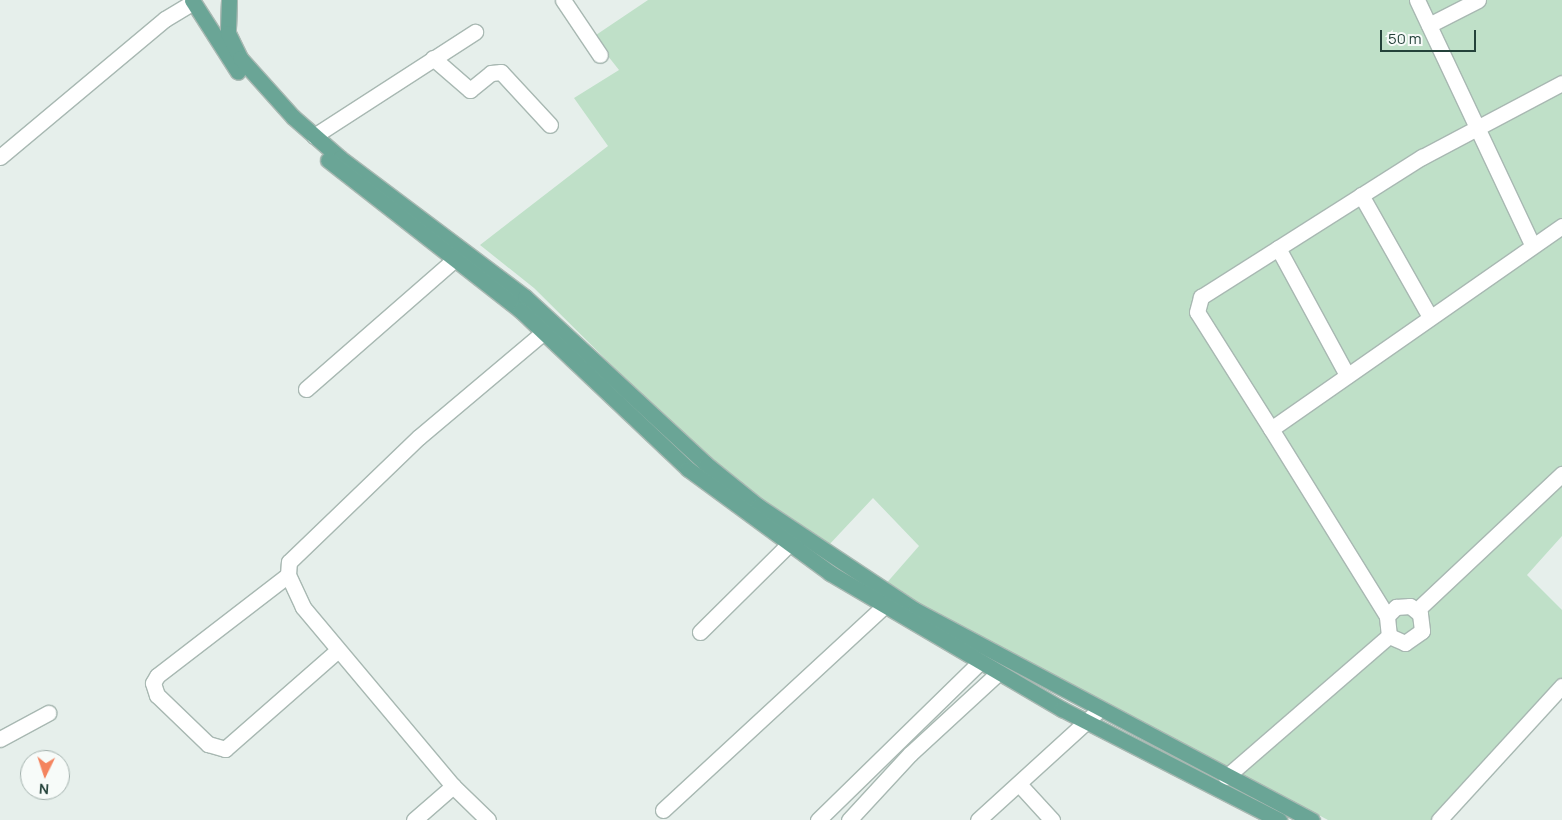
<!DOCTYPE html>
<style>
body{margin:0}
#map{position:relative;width:1562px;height:820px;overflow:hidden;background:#e6efeb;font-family:Manrope,sans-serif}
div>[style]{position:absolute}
.green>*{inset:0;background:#bfe0c8}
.roads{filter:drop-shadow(1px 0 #a8b8b2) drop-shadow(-1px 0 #a8b8b2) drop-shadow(0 1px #a8b8b2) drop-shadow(0 -1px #a8b8b2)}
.minor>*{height:15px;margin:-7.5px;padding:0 7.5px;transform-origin:7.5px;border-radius:7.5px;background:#fff}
.major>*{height:15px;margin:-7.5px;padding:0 7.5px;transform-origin:7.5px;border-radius:7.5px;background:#6aa596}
span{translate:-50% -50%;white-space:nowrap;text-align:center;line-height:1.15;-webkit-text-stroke:4px #f7fbf9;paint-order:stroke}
.north{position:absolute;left:20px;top:750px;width:50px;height:50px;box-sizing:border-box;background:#f7fbf9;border:1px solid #a3b1ad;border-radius:50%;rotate:184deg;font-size:14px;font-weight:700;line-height:20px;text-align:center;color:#24423a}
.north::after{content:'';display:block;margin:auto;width:18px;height:22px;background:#f4845f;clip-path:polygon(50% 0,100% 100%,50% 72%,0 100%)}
.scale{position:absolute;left:1380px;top:30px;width:96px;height:22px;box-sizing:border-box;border:2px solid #24423a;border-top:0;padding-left:6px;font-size:15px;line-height:18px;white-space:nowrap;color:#24423a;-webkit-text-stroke:4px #f7fbf9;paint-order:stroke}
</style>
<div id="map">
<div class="green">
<div style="clip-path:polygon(648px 0,1562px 0,1562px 536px,1527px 575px,1562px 610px,1562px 678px,1431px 820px,1328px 820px,884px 586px,919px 546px,873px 498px,827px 547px,715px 468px,534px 288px,480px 245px,608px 146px,574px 98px,619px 70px,593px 37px)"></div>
</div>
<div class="roads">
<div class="minor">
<div style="left:563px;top:0;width:66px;rotate:56.1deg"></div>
<div style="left:1417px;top:0;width:270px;rotate:64.8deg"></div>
<div style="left:1429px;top:25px;width:55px;rotate:-27deg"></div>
<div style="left:433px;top:58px;width:49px;rotate:40.9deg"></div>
<div style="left:470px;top:90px;width:27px;rotate:-39deg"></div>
<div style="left:491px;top:73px;width:10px;rotate:-6deg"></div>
<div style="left:501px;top:72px;width:72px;rotate:47.2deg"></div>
<div style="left:314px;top:136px;width:192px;rotate:-32.9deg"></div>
<div style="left:0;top:157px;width:215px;rotate:-39.9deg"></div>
<div style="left:165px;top:19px;width:33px;rotate:-31deg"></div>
<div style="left:1361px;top:195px;width:140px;rotate:60.5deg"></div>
<div style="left:1278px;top:248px;width:145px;rotate:61.5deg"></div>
<div style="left:306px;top:389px;width:199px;rotate:-41.1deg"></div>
<div style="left:1271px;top:429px;width:138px;rotate:-122.3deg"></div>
<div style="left:1197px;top:312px;width:16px;rotate:-75deg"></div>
<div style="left:1201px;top:297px;width:262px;rotate:-32.4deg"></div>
<div style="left:1422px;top:157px;width:158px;rotate:-27.9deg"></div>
<div style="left:288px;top:575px;width:165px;rotate:142.4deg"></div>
<div style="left:157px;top:676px;width:8px;rotate:120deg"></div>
<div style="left:153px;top:683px;width:13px;rotate:72deg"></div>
<div style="left:157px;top:695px;width:71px;rotate:43.9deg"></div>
<div style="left:208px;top:744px;width:18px;rotate:16deg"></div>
<div style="left:225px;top:749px;width:150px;rotate:-41.2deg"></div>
<div style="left:1417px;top:610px;width:199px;rotate:-43.2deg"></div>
<div style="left:1387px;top:616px;width:13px;rotate:-45deg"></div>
<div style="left:1396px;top:607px;width:14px;rotate:-4deg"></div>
<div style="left:1410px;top:606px;width:13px;rotate:39deg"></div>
<div style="left:1420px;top:614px;width:17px;rotate:83deg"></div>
<div style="left:1422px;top:631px;width:21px;rotate:145deg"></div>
<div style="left:1405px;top:643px;width:17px;rotate:-156deg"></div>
<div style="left:1389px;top:636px;width:20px;rotate:-96deg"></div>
<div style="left:1387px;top:616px;width:220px;rotate:-121.8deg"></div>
<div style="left:1271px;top:429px;width:355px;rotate:-34.9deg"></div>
<div style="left:700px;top:632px;width:125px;rotate:-44.7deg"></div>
<div style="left:0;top:739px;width:55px;rotate:-28.4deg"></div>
<div style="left:1226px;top:777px;width:216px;rotate:-40.9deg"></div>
<div style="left:1019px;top:784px;width:49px;rotate:47.5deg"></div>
<div style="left:663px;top:810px;width:299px;rotate:-42.7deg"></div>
<div style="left:414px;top:820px;width:52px;rotate:-41.1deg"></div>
<div style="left:488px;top:820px;width:49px;rotate:-135.8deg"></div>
<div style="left:453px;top:786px;width:234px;rotate:-130deg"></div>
<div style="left:303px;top:607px;width:35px;rotate:-115deg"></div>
<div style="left:288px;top:575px;width:13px;rotate:-86deg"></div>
<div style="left:289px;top:562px;width:180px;rotate:-43.9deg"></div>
<div style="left:419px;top:437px;width:175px;rotate:-40.1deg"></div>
<div style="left:818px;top:820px;width:226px;rotate:-44.3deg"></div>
<div style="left:849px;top:820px;width:90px;rotate:-47.3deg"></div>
<div style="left:910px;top:754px;width:120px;rotate:-42.6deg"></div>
<div style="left:978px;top:820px;width:164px;rotate:-42.3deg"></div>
<div style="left:1439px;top:820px;width:182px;rotate:-47.5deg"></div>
</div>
<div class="major">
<div style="left:192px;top:0;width:85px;rotate:57.4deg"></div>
<div style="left:229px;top:0;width:33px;rotate:92deg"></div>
<div style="left:228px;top:33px;width:28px;rotate:64deg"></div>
<div style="left:240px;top:58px;width:79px;rotate:48.1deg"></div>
<div style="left:293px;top:117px;width:62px;rotate:41.1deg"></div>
<div style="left:340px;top:158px;width:231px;rotate:36.9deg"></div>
<div style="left:525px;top:297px;width:246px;rotate:42.7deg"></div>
<div style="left:706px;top:464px;width:67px;rotate:38.9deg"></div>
<div style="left:758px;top:506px;width:188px;rotate:33.5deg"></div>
<div style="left:915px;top:610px;width:449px;rotate:27.9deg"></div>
<div style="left:328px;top:160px;width:244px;rotate:38deg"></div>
<div style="left:520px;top:310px;width:231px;rotate:43.4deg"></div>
<div style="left:688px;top:469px;width:176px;rotate:36.2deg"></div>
<div style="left:830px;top:573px;width:269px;rotate:30.4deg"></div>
<div style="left:1062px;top:709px;width:244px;rotate:27.1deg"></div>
</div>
</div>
<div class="north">N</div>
<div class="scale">50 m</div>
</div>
